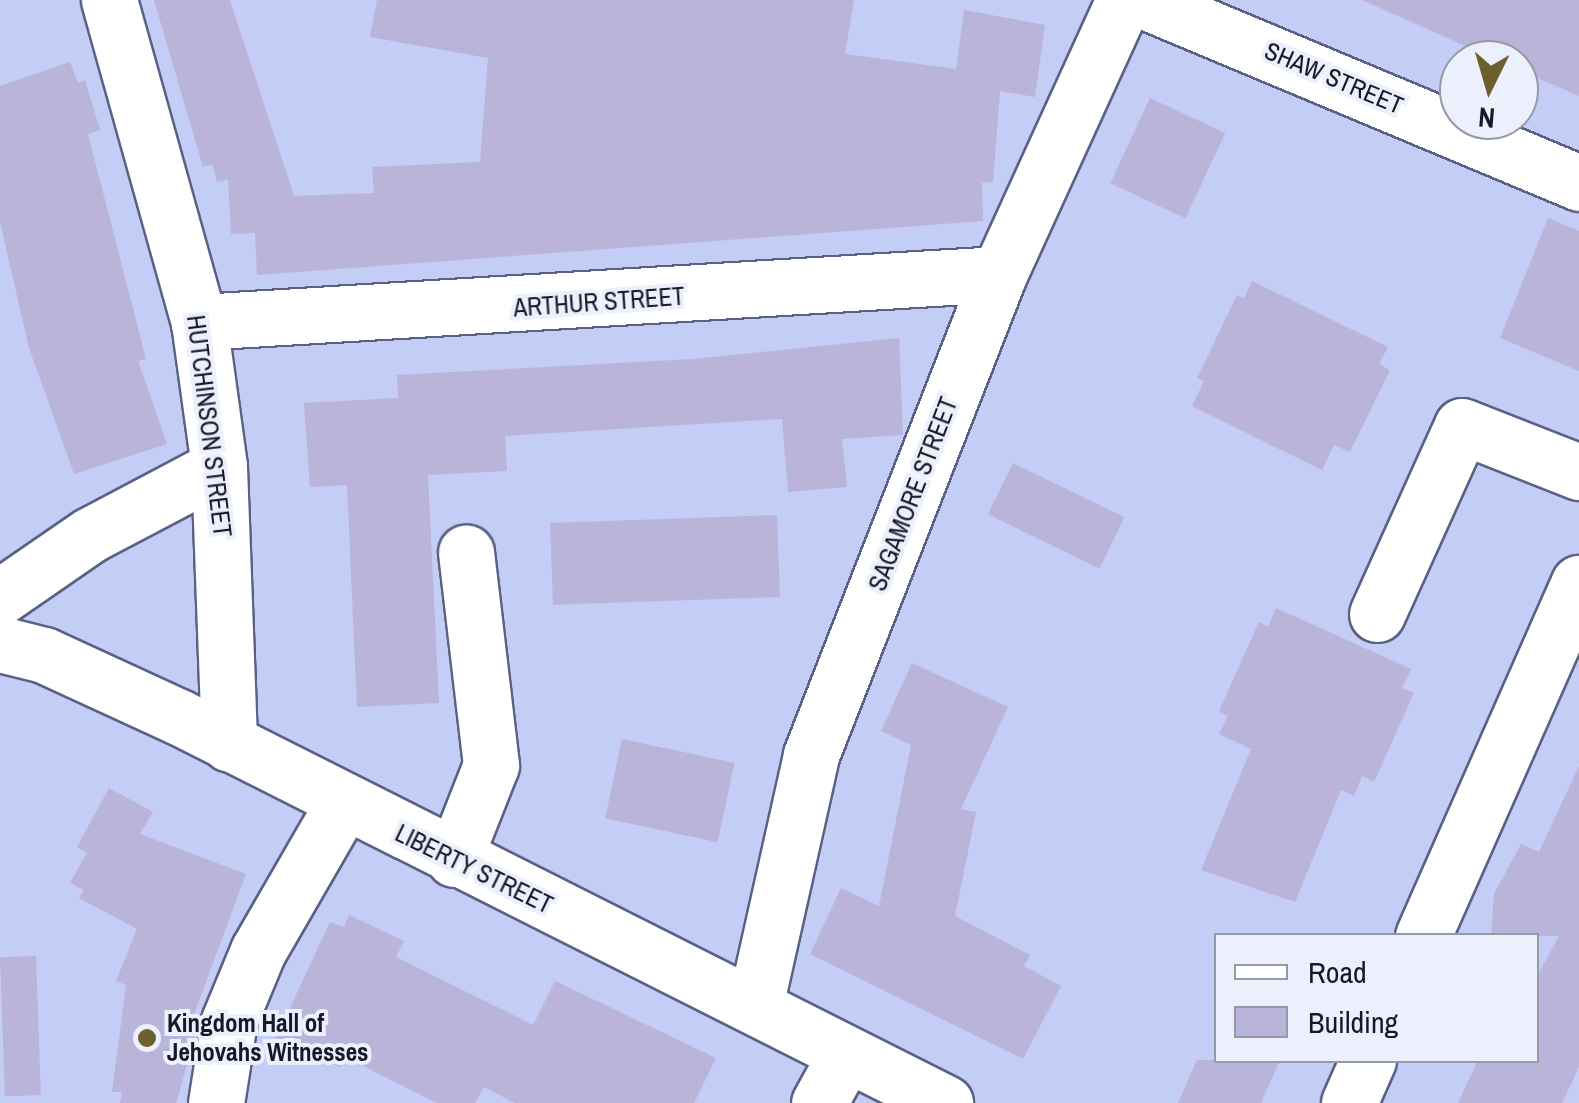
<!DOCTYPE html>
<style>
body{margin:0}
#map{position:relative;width:1579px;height:1103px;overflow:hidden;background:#c3cdf5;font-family:"Archivo Narrow",sans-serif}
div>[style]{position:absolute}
.building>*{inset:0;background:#bab3da;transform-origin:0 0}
.roads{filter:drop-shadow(2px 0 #596184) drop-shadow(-2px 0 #596184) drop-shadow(0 2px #596184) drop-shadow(0 -2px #596184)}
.minor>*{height:55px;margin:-27.5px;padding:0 27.5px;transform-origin:27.5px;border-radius:27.5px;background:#fff}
.dots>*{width:28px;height:28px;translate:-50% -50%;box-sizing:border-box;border:5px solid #eceffc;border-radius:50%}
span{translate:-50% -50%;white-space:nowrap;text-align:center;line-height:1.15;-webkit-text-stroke:8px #eceffc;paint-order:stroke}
.street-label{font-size:25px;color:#151826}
.poi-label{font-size:25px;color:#151826;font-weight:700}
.left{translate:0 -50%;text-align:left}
.legend{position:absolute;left:1214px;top:933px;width:325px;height:130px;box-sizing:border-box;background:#eceffc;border:2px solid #9699a6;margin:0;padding:12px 18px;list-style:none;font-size:30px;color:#151826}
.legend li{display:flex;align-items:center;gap:20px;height:50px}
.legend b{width:50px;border:2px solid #9699a6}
.north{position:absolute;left:1439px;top:40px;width:100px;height:100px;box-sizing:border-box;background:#eceffc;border:2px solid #9699a6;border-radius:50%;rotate:185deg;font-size:28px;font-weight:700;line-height:40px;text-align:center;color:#151826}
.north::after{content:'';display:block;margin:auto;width:35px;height:45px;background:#6e602d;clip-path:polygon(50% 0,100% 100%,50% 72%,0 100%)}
</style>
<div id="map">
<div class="building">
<div style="clip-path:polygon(154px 0,230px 0,294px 196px,374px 193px,372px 167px,480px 162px,488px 58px,370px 37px,377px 0,854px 0,845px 54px,956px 69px,964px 10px,1045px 25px,1035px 97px,1000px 91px,993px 182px,982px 183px,983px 221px,257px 275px,255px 233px,231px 234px,228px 179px,217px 182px,212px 164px,203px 167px)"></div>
<div style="clip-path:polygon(1362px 0,1579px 0,1579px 96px,1519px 70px,1519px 60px,1497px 60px)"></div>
<div style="clip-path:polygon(70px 62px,78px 83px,85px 80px,100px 130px,88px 134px,146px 359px,138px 361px,167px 444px,74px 474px,29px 348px,0 222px,0 86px)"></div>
<div style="left:1150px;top:98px;width:83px;height:94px;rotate:25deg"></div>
<div style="clip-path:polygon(1548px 218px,1579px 231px,1579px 371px,1500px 338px)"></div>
<div style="clip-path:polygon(1252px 281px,1388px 347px,1379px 364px,1390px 370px,1350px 452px,1334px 445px,1322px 470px,1192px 406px,1204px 381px,1197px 378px,1237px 295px,1244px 298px)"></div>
<div style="clip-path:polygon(899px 338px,903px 435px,842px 439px,847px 487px,788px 492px,782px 419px,505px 436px,507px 471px,428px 475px,439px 703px,357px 707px,347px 485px,310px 487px,304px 403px,398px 398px,397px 375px,693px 359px)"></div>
<div style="left:1013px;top:463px;width:124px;height:57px;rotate:26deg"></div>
<div style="left:777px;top:515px;width:82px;height:227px;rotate:88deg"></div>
<div style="clip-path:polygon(1276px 608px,1411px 669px,1402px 688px,1414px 693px,1374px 782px,1362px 776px,1354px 796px,1341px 790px,1295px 902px,1201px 870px,1251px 749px,1219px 734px,1228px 716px,1219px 711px,1259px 622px,1268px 627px)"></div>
<div style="clip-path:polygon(912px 663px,1008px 707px,961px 809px,976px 812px,955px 916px,1030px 955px,1024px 966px,1061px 986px,1023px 1059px,810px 954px,841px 888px,879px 906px,911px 745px,881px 731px)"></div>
<div style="left:622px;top:739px;width:115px;height:81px;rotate:12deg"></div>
<div style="clip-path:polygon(1579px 766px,1579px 1067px,1562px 1103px,1458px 1103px,1478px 1060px,1536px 1060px,1536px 979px,1559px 936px,1491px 936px,1494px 894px,1521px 844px,1539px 852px)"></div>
<div style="clip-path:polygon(109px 788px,153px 812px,140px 834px,246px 874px,186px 1036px,195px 1037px,176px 1103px,120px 1103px,122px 1092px,112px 1092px,126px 985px,116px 981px,137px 929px,79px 898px,84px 890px,70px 883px,87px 853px,77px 847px)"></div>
<div style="clip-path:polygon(349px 915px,404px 941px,396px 957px,533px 1025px,555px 981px,716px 1058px,694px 1103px,515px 1103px,484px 1087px,475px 1103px,437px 1103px,345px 1057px,340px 1067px,276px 1038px,330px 922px,344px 927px)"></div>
<div style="left:36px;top:956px;width:139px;height:36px;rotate:88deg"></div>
<div style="clip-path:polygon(1197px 1060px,1280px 1060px,1261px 1103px,1178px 1103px)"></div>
</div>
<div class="roads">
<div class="minor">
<div style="left:109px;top:0;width:334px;rotate:74.4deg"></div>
<div style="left:199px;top:322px;width:146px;rotate:82.1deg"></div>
<div style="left:219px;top:467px;width:277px;rotate:87.9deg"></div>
<div style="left:1142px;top:0;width:474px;rotate:22.7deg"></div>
<div style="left:199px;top:322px;width:801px;rotate:-3.43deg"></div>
<div style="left:0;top:597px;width:109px;rotate:-34.6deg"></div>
<div style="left:90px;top:535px;width:146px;rotate:-27.8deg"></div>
<div style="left:1377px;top:614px;width:206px;rotate:-65.7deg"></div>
<div style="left:1462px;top:426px;width:126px;rotate:21.5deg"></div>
<div style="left:0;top:644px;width:45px;rotate:14deg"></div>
<div style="left:44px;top:655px;width:149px;rotate:24.7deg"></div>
<div style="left:179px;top:717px;width:858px;rotate:26.74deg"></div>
<div style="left:454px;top:859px;width:101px;rotate:-68.5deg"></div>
<div style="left:491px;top:765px;width:214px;rotate:-96.7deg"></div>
<div style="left:1423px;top:936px;width:386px;rotate:-66.2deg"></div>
<div style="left:755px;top:1006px;width:257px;rotate:-77.4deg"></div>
<div style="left:811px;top:755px;width:516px;rotate:-68.65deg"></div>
<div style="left:999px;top:274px;width:301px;rotate:-65.5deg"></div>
<div style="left:216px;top:1103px;width:83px;rotate:-81deg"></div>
<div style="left:229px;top:1021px;width:76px;rotate:-67.5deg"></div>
<div style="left:258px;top:951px;width:170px;rotate:-60deg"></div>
<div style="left:819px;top:1103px;width:56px;rotate:-61.1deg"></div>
<div style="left:1349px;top:1103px;width:47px;rotate:-66.2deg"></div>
</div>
</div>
<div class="dots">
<div style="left:147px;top:1038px;background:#6e602d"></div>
</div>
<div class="street-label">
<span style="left:1334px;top:78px;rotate:23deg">SHAW STREET</span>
<span style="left:599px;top:302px;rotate:-4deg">ARTHUR STREET</span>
<span style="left:209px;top:426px;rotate:83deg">HUTCHINSON STREET</span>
<span style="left:913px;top:494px;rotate:-69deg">SAGAMORE STREET</span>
<span style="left:474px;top:869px;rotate:26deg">LIBERTY STREET</span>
</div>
<div class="poi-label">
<span class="left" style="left:167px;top:1038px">Kingdom Hall of<br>Jehovahs Witnesses</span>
</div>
<ul class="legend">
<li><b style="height:12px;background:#fff"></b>Road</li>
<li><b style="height:28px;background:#bab3da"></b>Building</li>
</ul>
<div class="north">N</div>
</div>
